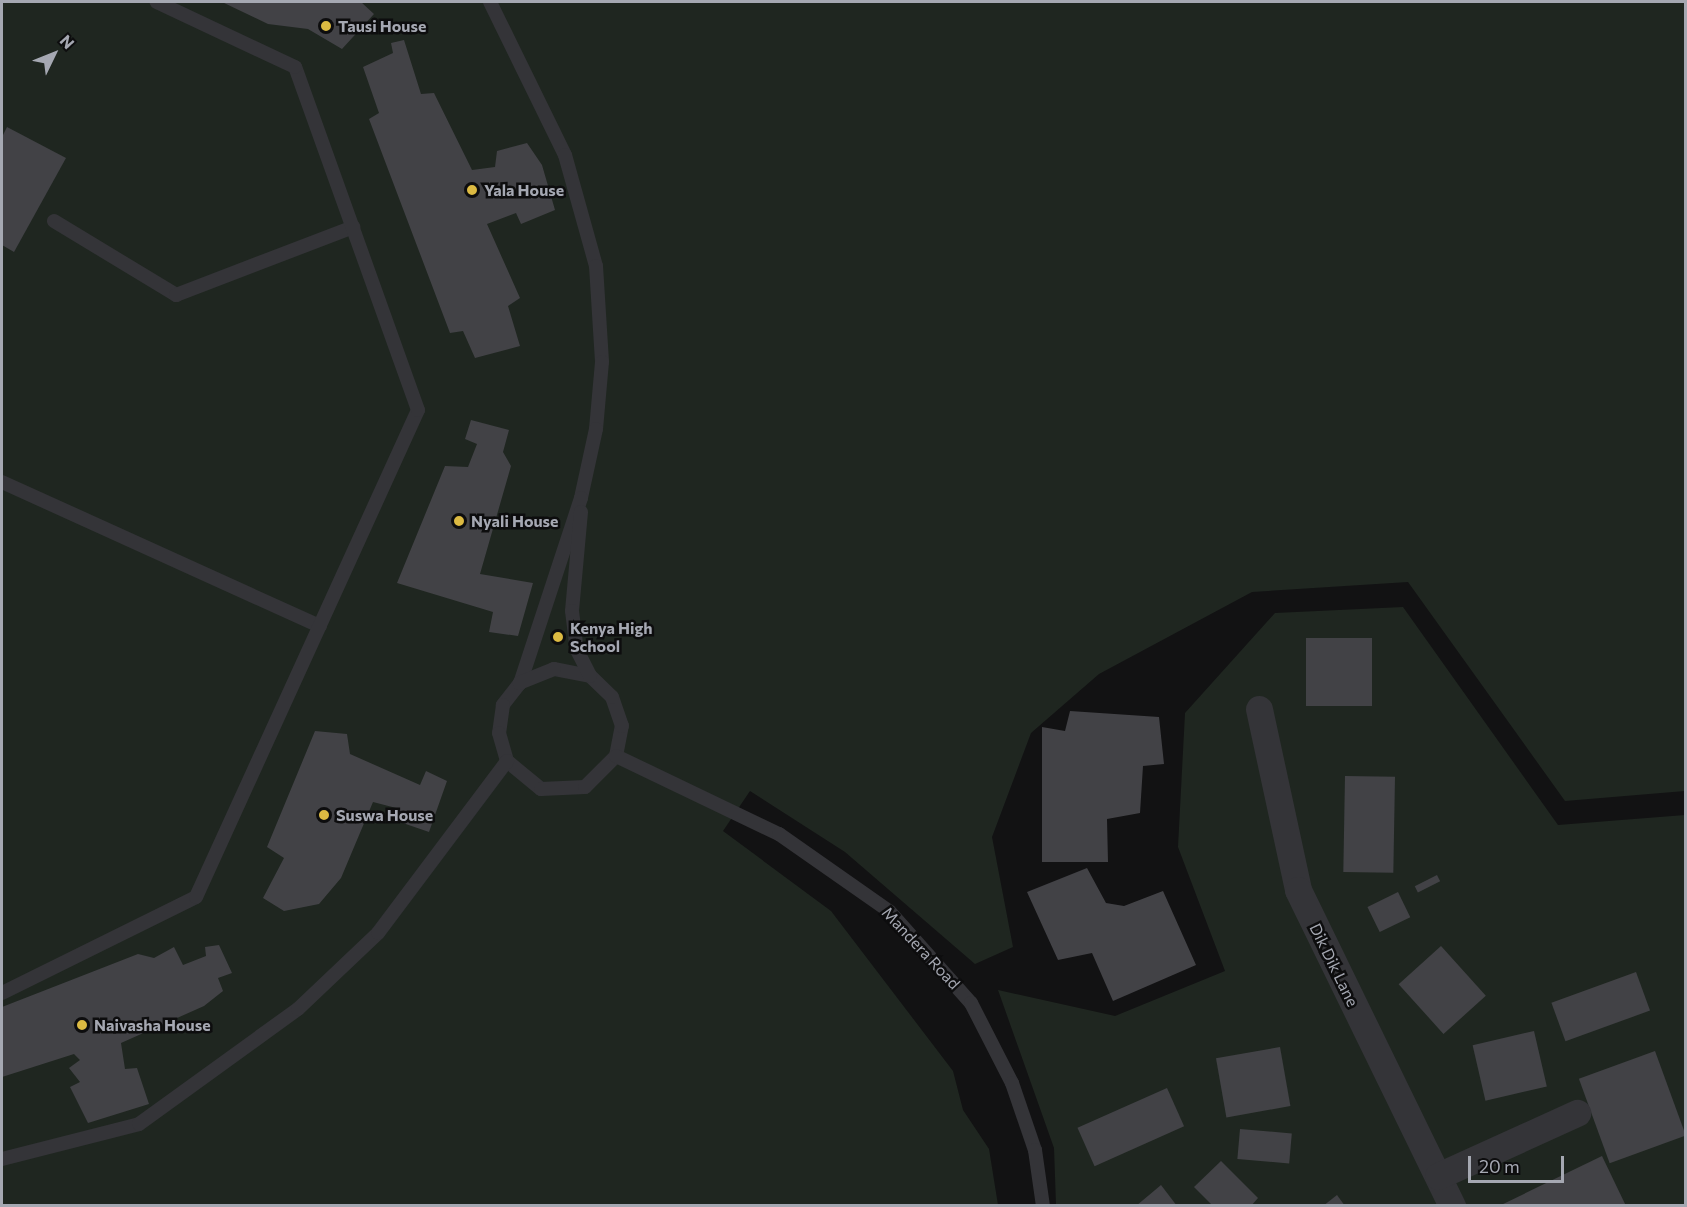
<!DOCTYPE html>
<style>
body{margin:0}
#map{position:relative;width:1687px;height:1207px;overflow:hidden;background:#121213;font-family:Commissioner,sans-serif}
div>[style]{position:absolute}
.green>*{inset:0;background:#1f2620}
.building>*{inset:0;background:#424246;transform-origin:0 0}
.service>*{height:14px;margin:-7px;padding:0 7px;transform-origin:7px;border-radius:7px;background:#343438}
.minor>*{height:27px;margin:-13.5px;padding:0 13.5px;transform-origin:13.5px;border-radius:13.5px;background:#343438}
.dots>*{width:16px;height:16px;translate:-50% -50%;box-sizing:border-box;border:3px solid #0d0d0e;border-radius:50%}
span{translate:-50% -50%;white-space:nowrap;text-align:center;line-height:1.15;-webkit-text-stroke:5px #0d0d0e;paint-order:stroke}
.poi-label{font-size:16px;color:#a5a8b2;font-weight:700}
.left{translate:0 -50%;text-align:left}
.street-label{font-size:16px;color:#a5a8b2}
.frame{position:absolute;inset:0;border:3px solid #a5a8b2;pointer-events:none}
.north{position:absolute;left:24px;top:24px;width:60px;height:60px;-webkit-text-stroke:4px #0d0d0e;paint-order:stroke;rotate:47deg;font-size:16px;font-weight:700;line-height:24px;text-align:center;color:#a5a8b2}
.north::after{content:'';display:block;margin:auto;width:21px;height:27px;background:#a5a8b2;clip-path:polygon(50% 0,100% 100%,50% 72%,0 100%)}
.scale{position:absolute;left:1468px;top:1156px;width:96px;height:27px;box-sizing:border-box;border:3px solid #a5a8b2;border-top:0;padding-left:8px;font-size:18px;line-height:21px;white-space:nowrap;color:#a5a8b2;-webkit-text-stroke:4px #0d0d0e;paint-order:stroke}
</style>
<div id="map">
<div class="green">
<div style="clip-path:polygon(2px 2px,1685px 2px,1685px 791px,1565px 801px,1408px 582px,1252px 592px,1099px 674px,1031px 733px,992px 837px,1013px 947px,975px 964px,845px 852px,750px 791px,723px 831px,831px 911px,953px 1071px,963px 1110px,989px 1149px,998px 1205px,2px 1206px)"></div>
<div style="clip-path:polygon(1403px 607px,1558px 825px,1685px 815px,1685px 1205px,1056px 1205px,1054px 1148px,998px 990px,1115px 1016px,1225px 971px,1178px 847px,1185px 713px,1275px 613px)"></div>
</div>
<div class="building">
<div style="clip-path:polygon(222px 2px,361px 2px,374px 14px,342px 49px,308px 29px,268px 24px)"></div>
<div style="clip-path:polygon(404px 40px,421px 94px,434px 93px,472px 170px,495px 167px,497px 151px,527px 143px,542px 165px,555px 210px,521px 224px,516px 213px,487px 224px,520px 298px,508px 306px,520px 346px,475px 358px,463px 331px,450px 333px,369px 119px,379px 113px,363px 67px,393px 53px,391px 43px)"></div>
<div style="clip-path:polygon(7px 127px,66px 158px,14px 252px,2px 245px,2px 137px)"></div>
<div style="clip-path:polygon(471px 420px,509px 430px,503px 452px,511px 466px,480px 574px,533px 583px,518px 636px,489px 632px,493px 612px,397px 583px,445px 466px,468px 467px,477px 444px,465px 439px)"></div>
<div style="left:1306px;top:638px;width:66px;height:68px"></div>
<div style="clip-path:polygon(1070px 711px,1159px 717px,1164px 764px,1143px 766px,1140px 813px,1107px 819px,1108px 862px,1042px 862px,1042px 727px,1065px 731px)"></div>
<div style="clip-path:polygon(315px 731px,347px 734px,350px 754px,420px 785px,426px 771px,447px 781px,429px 832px,397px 821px,400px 809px,373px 802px,341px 878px,319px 904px,284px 911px,263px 898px,284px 858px,267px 847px)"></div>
<div style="left:1345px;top:776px;width:50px;height:96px;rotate:1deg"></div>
<div style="clip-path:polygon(1087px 868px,1106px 903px,1124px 906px,1163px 891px,1196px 965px,1113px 1001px,1092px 953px,1058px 960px,1027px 892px)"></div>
<div style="left:1437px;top:875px;width:7px;height:25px;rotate:63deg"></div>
<div style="left:1398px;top:892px;width:28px;height:34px;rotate:64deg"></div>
<div style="clip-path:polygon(219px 945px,232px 973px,218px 978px,223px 991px,204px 1006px,121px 1043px,125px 1069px,137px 1068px,149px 1104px,88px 1123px,70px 1087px,80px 1082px,69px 1068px,80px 1060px,74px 1054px,2px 1077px,2px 1007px,138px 954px,154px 958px,174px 947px,183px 965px,206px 956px,205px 947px)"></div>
<div style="left:1441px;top:946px;width:67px;height:57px;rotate:48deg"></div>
<div style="left:1636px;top:972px;width:41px;height:90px;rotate:70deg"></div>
<div style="left:1534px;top:1031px;width:57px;height:63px;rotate:77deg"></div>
<div style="left:1280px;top:1047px;width:60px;height:65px;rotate:80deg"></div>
<div style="left:1655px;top:1051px;width:90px;height:81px;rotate:70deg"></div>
<div style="left:1167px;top:1088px;width:42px;height:98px;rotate:66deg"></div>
<div style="left:1240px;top:1129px;width:52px;height:30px;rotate:5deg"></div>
<div style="clip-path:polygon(1602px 1156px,1626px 1206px,1499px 1206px)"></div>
<div style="clip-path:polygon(1221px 1161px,1258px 1198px,1251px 1206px,1213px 1206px,1194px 1187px)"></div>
<div style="clip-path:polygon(1161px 1185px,1177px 1206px,1136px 1206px)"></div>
<div style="clip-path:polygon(1337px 1195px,1345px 1206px,1323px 1206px)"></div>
</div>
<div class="service">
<div style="left:490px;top:2px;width:170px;rotate:63.9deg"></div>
<div style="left:565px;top:155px;width:115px;rotate:74.4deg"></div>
<div style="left:596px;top:266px;width:96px;rotate:86.4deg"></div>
<div style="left:602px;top:362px;width:67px;rotate:95.1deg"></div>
<div style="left:596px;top:429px;width:71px;rotate:102.3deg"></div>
<div style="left:581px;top:498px;width:195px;rotate:108.2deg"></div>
<div style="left:520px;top:683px;width:28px;rotate:128deg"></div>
<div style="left:503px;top:705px;width:28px;rotate:98deg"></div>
<div style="left:499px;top:733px;width:29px;rotate:74deg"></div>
<div style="left:507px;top:761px;width:44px;rotate:39.5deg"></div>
<div style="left:541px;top:789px;width:44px;rotate:-2.6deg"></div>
<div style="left:585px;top:787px;width:44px;rotate:-45deg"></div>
<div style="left:616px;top:756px;width:31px;rotate:-79deg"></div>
<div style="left:622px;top:726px;width:31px;rotate:-109deg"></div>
<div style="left:612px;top:697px;width:30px;rotate:-136deg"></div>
<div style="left:590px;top:676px;width:37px;rotate:-169deg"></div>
<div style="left:554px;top:669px;width:37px;rotate:158deg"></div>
<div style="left:54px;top:221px;width:143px;rotate:31.2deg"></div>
<div style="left:176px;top:295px;width:190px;rotate:-21deg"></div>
<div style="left:2px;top:482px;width:349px;rotate:24.4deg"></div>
<div style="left:581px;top:512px;width:99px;rotate:95.2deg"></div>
<div style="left:572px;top:611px;width:39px;rotate:83deg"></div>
<div style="left:577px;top:650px;width:29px;rotate:63deg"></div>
<div style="left:616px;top:756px;width:181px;rotate:25.6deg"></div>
<div style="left:779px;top:834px;width:134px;rotate:35deg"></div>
<div style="left:889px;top:911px;width:123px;rotate:48.3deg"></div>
<div style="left:971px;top:1003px;width:90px;rotate:62.9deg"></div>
<div style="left:1012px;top:1083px;width:71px;rotate:71.1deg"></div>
<div style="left:1035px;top:1150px;width:57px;rotate:81.9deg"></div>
<div style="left:2px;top:993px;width:216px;rotate:-26.3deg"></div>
<div style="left:196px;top:897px;width:535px;rotate:-65.49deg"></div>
<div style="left:418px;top:410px;width:364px;rotate:-109.7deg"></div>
<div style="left:295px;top:67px;width:153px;rotate:-154.8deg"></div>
<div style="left:2px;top:1159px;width:141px;rotate:-14.3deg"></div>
<div style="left:139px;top:1124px;width:196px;rotate:-35.9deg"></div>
<div style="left:298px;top:1009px;width:110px;rotate:-43.5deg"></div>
<div style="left:378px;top:933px;width:215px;rotate:-53.1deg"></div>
</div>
<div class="minor">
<div style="left:1259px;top:709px;width:185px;rotate:77.8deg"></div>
<div style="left:1298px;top:890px;width:352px;rotate:64deg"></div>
<div style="left:1438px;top:1176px;width:153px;rotate:-24.4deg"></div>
</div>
<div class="dots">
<div style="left:326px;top:26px;background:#dcba42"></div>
<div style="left:472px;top:190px;background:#dcba42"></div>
<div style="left:459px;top:521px;background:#dcba42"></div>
<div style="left:558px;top:637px;background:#dcba42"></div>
<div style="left:324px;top:815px;background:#dcba42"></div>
<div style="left:82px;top:1025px;background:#dcba42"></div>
</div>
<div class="poi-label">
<span class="left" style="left:338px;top:26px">Tausi House</span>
<span class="left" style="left:484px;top:190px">Yala House</span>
<span class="left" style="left:471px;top:521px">Nyali House</span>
<span class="left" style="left:570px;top:637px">Kenya High<br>School</span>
<span class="left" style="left:336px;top:815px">Suswa House</span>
<span class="left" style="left:94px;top:1025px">Naivasha House</span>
</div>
<div class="street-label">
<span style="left:921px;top:948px;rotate:47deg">Mandera Road</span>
<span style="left:1334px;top:965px;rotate:64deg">Dik Dik Lane</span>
</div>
<div class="frame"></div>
<div class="north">N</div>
<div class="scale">20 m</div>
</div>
